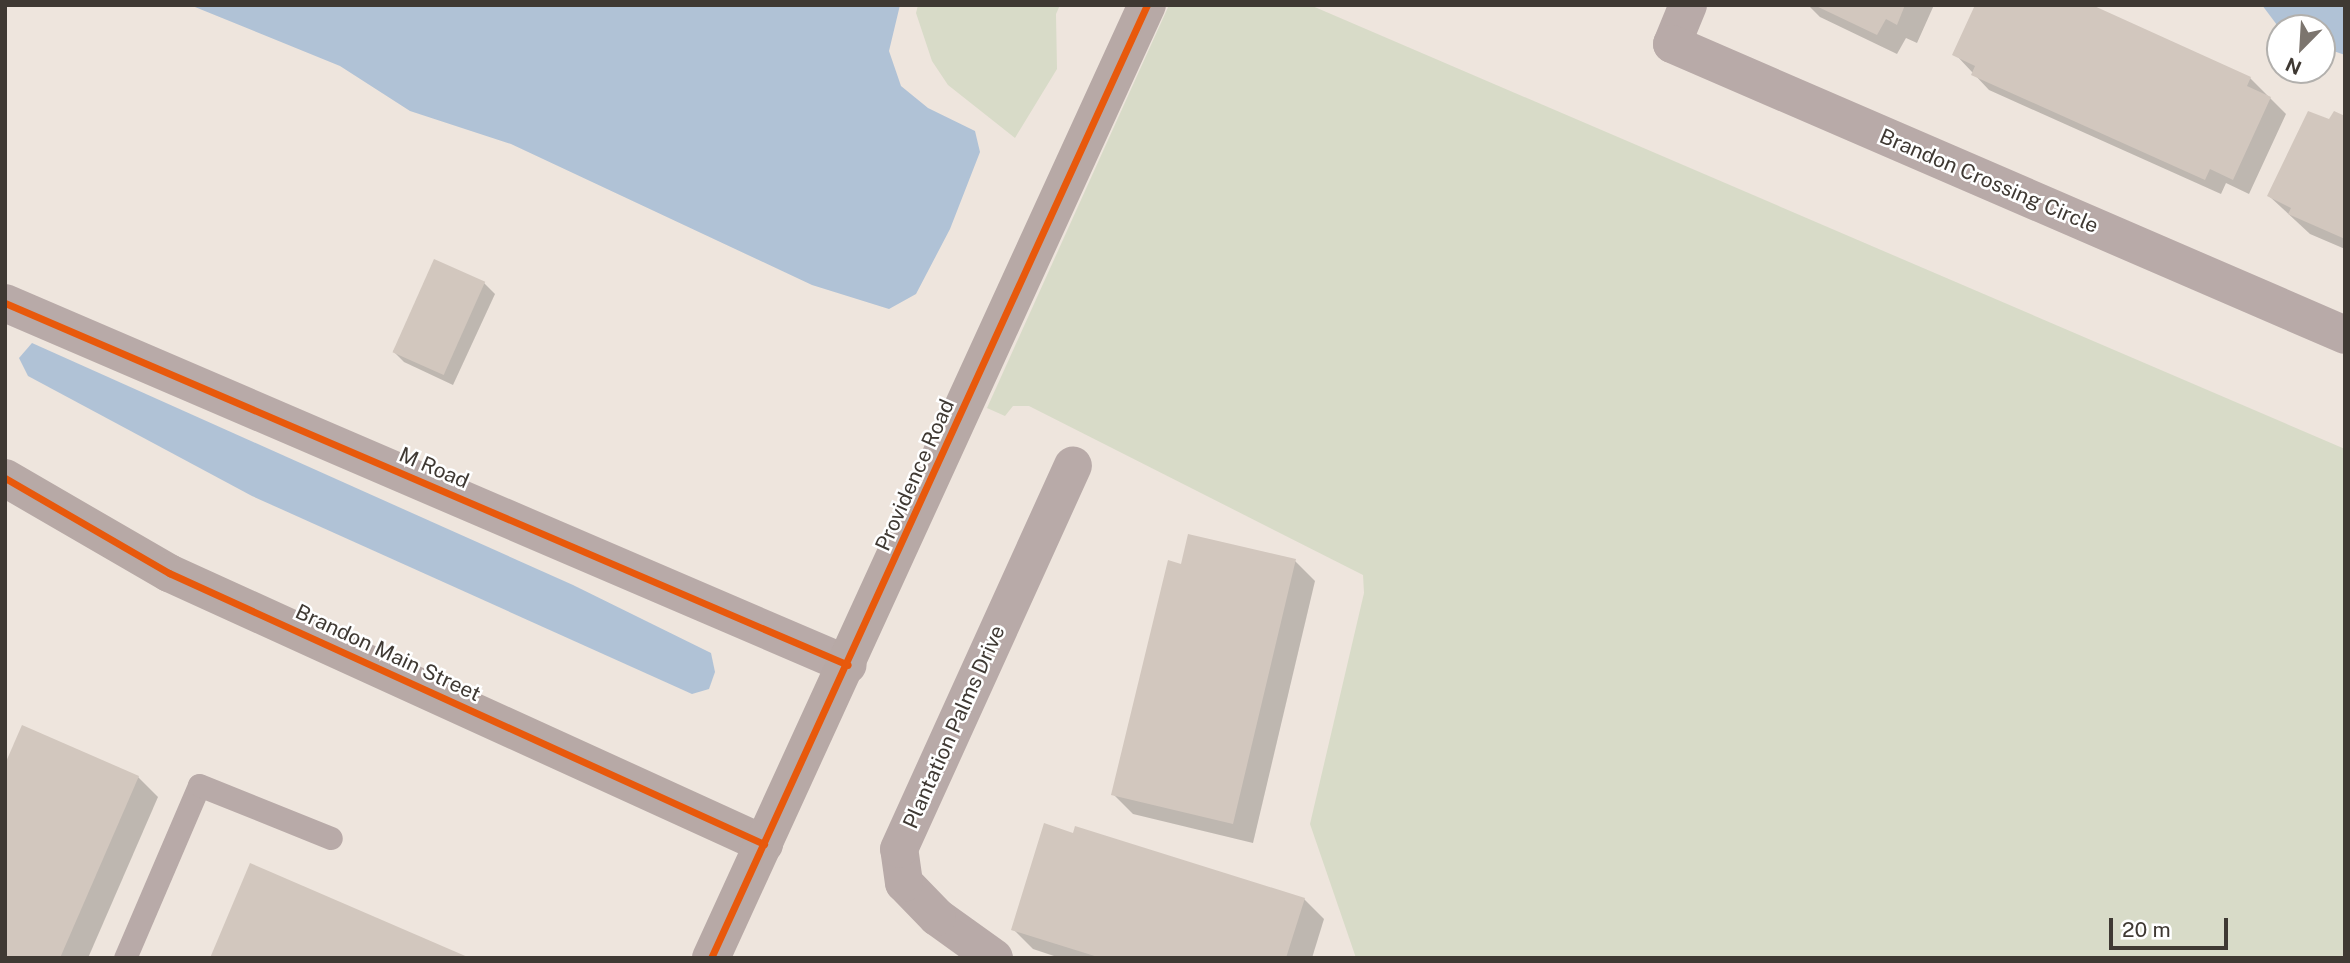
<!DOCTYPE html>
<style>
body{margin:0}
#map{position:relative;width:2350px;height:963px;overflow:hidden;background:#eee5dd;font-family:"Public Sans",sans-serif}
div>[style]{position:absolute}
.green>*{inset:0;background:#d8dbc8}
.water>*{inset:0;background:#b0c2d6}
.shadow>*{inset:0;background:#0003}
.building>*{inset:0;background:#d2c7be;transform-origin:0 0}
.lane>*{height:23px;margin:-11.5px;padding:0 11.5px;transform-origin:11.5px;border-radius:11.5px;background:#b8aaa8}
.street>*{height:38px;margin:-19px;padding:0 19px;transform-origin:19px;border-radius:19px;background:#b8aaa8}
.secondary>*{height:38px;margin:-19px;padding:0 19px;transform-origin:19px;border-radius:19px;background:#b7a9a6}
.cycleway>*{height:7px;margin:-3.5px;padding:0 3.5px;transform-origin:3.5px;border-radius:3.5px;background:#e8590c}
span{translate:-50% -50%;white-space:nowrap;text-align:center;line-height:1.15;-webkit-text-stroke:5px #fff;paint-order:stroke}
.street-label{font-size:21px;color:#3f3933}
.frame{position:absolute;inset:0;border:7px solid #3f3933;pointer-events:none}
.north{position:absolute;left:2266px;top:14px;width:70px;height:70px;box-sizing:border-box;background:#fff;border:2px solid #b2b0ad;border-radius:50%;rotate:204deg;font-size:19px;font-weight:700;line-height:28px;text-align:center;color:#3f3933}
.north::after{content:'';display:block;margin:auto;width:24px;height:32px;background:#7c756e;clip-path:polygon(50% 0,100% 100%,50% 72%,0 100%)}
.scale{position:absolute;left:2109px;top:918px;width:119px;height:32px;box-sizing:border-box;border:4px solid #3f3933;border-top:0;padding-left:9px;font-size:21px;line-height:24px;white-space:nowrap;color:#3f3933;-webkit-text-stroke:5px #fff;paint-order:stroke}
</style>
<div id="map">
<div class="green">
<div style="clip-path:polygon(918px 5px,1060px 5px,1056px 14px,1057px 69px,1015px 138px,948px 85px,932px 61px,916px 13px)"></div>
<div style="clip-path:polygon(1169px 5px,1310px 5px,2345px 449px,2345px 958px,1356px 958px,1310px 824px,1364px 593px,1363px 575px,1029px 406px,1013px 406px,1005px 416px,987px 408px)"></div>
</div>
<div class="water">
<div style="clip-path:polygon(190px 5px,900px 5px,889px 51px,901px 86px,928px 108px,975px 131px,980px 152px,950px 229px,916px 294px,889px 309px,812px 285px,511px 144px,410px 111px,340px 66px)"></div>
<div style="clip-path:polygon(2262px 5px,2345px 5px,2345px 55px,2322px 47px,2322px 28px,2280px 29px)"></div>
<div style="clip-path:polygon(32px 343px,573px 585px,711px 653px,715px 672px,709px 689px,692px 694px,252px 496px,28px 376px,19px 358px)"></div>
</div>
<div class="shadow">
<div style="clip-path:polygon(1808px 5px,1934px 5px,1917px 43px,1906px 38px,1897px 54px,1820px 17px)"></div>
<div style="clip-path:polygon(1955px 54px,2250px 78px,2286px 114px,2249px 194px,2226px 183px,2221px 194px,1989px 90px)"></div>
<div style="clip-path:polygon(2345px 118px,2345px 249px,2310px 234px,2269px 196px,2330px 122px)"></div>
<div style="clip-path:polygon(484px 283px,495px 294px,453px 385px,404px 362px,393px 351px)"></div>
<div style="clip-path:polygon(1295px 561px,1315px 581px,1253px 843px,1133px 814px,1113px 794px,1183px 566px)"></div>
<div style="clip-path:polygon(138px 777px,158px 797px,88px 958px,5px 958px)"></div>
<div style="clip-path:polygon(1304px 899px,1324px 919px,1312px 958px,1060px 958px,1033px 949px,1013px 929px)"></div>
</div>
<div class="building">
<div style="clip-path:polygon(1814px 5px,1905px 5px,1897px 25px,1886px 19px,1877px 35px)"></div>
<div style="clip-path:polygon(1975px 5px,2092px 5px,2251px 77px,2247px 86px,2271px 97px,2233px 180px,2210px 169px,2205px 180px,1971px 75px,1975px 66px,1952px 55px)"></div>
<div style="clip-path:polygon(2308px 111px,2329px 119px,2334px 111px,2345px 116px,2345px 239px,2288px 214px,2291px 208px,2267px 196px)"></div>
<div style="left:434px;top:259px;width:56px;height:102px;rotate:24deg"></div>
<div style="clip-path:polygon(1188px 534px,1296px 559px,1233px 824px,1111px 795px,1168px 560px,1181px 564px)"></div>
<div style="clip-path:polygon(22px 725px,139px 776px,60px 958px,5px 958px,5px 764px)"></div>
<div style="clip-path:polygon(1044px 823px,1073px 833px,1075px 826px,1305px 898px,1286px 958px,1101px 958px,1011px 930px)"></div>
<div style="clip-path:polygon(250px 863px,470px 958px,210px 958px)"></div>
</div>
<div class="lane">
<div style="left:125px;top:958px;width:188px;rotate:-66.8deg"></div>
<div style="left:199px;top:785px;width:142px;rotate:21.9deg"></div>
</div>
<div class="street">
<div style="left:1688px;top:5px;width:42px;rotate:112.3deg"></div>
<div style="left:1672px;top:44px;width:733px;rotate:23.38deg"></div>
<div style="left:5px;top:303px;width:917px;rotate:23.24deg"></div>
<div style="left:994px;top:958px;width:70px;rotate:-144.3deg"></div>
<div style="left:937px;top:917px;width:47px;rotate:-134.1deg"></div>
<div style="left:904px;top:883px;width:34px;rotate:-98deg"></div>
<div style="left:899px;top:849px;width:421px;rotate:-65.6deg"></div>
</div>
<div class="secondary">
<div style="left:5px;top:478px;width:190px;rotate:30.1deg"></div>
<div style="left:169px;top:573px;width:654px;rotate:24.49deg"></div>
<div style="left:711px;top:958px;width:1048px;rotate:-65.42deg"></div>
</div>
<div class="cycleway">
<div style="left:5px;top:303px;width:917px;rotate:23.24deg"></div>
<div style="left:5px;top:478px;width:190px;rotate:30.1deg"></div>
<div style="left:169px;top:573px;width:654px;rotate:24.49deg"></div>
<div style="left:711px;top:958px;width:1048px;rotate:-65.42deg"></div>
</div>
<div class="street-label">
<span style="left:1989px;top:181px;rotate:23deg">Brandon Crossing Circle</span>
<span style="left:434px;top:468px;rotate:23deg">M Road</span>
<span style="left:915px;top:475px;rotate:-66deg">Providence Road</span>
<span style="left:388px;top:653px;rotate:25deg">Brandon Main Street</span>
<span style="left:954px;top:727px;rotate:-66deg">Plantation Palms Drive</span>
</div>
<div class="frame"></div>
<div class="north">N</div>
<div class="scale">20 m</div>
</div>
